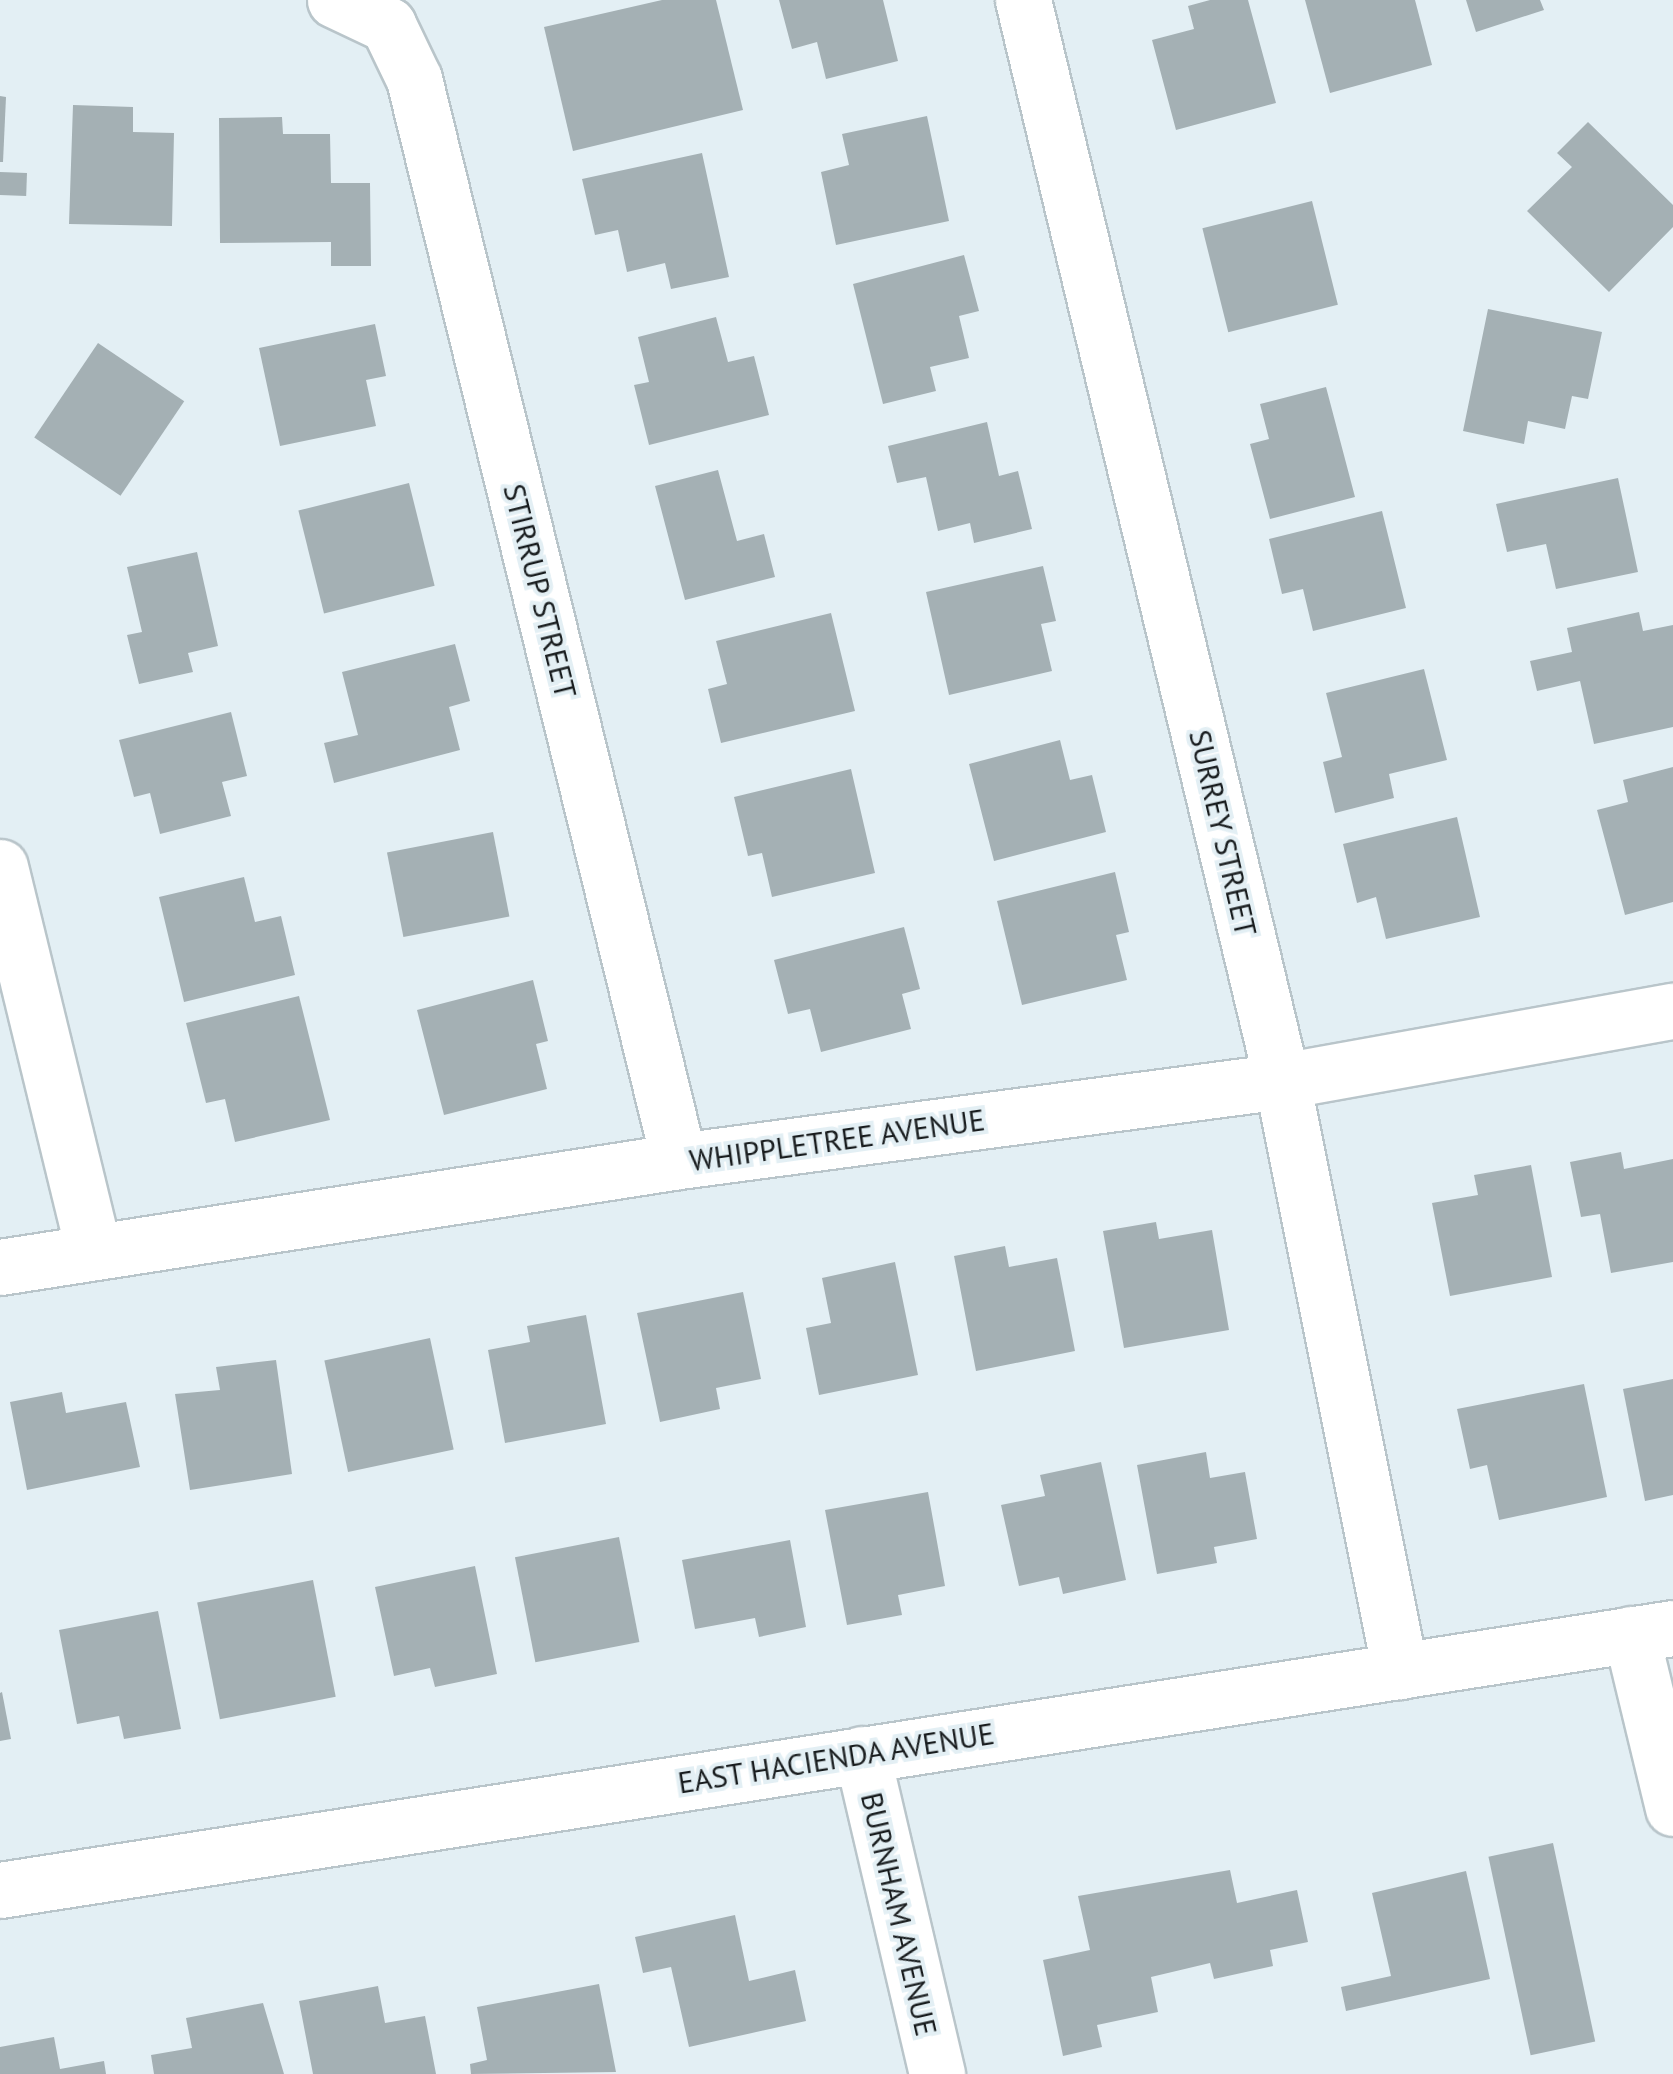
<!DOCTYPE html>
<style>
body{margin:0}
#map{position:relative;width:1673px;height:2074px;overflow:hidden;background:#e3eff4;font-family:"PT Sans",sans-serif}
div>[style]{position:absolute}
.building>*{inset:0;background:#a4b0b4;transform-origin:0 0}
.roads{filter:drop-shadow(2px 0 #b9c5ca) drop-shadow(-2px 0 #b9c5ca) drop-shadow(0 2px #b9c5ca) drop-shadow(0 -2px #b9c5ca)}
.minor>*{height:55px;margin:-27.5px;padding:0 27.5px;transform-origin:27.5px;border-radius:27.5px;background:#fff}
.major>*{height:55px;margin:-27.5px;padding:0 27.5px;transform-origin:27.5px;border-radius:27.5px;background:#fff}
span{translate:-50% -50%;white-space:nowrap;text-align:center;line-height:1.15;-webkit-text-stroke:8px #e3eff4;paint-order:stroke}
.street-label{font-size:30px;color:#181c1e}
</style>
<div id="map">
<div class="building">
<div style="clip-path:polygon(662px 0,716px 0,743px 110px,573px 151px,544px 27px)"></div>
<div style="clip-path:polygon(779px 0,883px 0,898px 61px,826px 79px,817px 42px,792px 49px)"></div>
<div style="clip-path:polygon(1210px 0,1248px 0,1276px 103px,1176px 130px,1152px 40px,1194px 29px,1188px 6px)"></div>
<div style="clip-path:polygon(1305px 0,1415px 0,1432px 65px,1330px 93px)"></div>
<div style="clip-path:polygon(1466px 0,1540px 0,1544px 10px,1476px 32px)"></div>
<div style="clip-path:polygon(0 96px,6px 97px,3px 162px,0 162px)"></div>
<div style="clip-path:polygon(73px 105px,133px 107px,133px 132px,174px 133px,172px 226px,69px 224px)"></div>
<div style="clip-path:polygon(927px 116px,949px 221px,836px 245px,821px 172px,849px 165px,842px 134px)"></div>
<div style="clip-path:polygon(282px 117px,283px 134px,330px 134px,331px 183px,370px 183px,371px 266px,331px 266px,331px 242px,220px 243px,219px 118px)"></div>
<div style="clip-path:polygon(1588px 122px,1673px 205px,1673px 227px,1609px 292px,1527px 211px,1572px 167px,1557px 153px)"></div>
<div style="clip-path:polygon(702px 153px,729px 277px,671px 289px,665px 263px,627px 272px,618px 230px,595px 235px,582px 179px)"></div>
<div style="left:0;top:172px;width:27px;height:23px;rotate:2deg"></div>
<div style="left:1312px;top:201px;width:107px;height:113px;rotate:76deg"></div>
<div style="clip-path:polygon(964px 255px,979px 311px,959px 316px,969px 358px,930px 367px,936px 391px,883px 404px,853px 284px)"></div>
<div style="clip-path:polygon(1488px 309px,1602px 332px,1588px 399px,1572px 396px,1565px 429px,1528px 421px,1524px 444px,1463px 431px)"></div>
<div style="clip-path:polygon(716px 317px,728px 362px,754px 356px,769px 415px,649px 445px,634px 385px,649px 382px,638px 337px)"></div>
<div style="clip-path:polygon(375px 324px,386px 376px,366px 380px,376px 426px,280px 446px,259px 348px)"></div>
<div style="left:98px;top:343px;width:104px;height:114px;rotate:34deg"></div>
<div style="clip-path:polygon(1326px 387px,1355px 497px,1270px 519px,1250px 444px,1269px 439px,1260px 404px)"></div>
<div style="clip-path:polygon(987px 422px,999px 476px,1018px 471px,1032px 529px,974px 543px,970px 523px,938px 531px,926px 477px,897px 483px,888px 446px)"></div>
<div style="clip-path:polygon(718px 470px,737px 541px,764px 534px,775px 577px,685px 600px,655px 486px)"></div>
<div style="clip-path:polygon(1618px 478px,1638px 572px,1556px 589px,1546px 544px,1507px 552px,1496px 504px)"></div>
<div style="left:409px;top:483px;width:106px;height:114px;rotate:76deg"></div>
<div style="clip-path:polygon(1382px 511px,1406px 608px,1313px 631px,1303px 589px,1282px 594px,1269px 539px)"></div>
<div style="clip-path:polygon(197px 552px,218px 646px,188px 653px,193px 672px,139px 684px,127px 635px,142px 632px,127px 567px)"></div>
<div style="clip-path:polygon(1043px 566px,1056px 621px,1041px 624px,1052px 671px,949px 695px,926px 592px)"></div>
<div style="clip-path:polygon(1639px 612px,1643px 631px,1673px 625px,1673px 727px,1594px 744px,1580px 681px,1537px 691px,1530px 661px,1572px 652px,1567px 628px)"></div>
<div style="clip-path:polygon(831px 613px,855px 711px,721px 743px,708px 689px,727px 684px,716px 641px)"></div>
<div style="clip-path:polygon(455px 644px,470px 701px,449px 707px,460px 750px,334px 783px,324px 743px,358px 735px,342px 672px)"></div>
<div style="clip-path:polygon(1424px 669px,1447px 760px,1389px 774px,1394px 798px,1335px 813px,1323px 762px,1342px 757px,1326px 693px)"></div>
<div style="clip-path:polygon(231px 712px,247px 776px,222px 782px,231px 816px,160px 834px,150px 793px,134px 797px,119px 740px)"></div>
<div style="clip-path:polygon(1060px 740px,1070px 780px,1092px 775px,1106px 832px,994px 861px,969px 764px)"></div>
<div style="clip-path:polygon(1673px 767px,1673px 902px,1625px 915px,1597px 810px,1628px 802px,1623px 780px)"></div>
<div style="clip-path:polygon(851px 769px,875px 873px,772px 897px,762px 853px,748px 856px,734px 797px)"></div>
<div style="clip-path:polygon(1457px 817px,1480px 917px,1386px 939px,1376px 897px,1357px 903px,1343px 844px)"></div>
<div style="left:493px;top:832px;width:86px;height:108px;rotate:79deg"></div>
<div style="clip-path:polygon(1115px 872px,1129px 932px,1116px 935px,1127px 980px,1022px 1005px,997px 901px)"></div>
<div style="clip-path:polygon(244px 877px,255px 922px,281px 916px,295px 975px,184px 1002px,159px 897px)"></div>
<div style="clip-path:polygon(904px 927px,920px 989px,902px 994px,911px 1029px,821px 1052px,810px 1009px,788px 1014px,774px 960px)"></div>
<div style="clip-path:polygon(533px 980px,548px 1041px,536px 1044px,547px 1089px,444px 1115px,417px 1010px)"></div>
<div style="clip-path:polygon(299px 996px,330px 1120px,235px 1142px,225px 1099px,206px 1103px,186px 1023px)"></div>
<div style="clip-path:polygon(1621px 1152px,1624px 1169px,1673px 1159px,1673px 1262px,1611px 1273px,1600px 1214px,1581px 1217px,1570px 1162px)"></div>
<div style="clip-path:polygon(1531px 1165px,1552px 1277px,1450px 1296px,1432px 1203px,1478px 1195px,1474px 1175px)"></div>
<div style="clip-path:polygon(1156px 1222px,1159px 1239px,1212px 1230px,1229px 1330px,1124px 1348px,1103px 1231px)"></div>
<div style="clip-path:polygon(1005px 1246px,1009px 1267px,1057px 1258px,1075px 1351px,976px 1371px,954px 1256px)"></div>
<div style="clip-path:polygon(895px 1262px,918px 1375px,819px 1395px,806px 1328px,831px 1323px,822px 1278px)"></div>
<div style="clip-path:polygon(743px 1292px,761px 1379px,716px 1388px,720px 1409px,660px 1422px,637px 1313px)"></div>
<div style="clip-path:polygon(586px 1315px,606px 1424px,505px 1443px,488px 1350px,530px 1342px,527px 1326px)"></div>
<div style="left:430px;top:1338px;width:114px;height:108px;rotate:78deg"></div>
<div style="clip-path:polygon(276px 1360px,292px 1474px,190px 1490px,175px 1394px,220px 1390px,216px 1367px)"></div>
<div style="clip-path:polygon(1673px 1379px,1673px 1495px,1645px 1501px,1623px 1389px)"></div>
<div style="clip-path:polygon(1584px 1384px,1607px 1497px,1499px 1520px,1487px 1465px,1470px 1469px,1457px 1409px)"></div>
<div style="clip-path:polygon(62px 1392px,66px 1413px,126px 1402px,140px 1467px,27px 1490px,10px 1402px)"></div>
<div style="clip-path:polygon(1206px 1452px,1210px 1478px,1245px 1472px,1257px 1539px,1214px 1547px,1217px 1563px,1157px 1574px,1137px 1465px)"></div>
<div style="clip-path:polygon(1101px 1462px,1126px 1580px,1063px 1594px,1059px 1577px,1019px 1586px,1001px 1505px,1045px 1496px,1040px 1475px)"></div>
<div style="clip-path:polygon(928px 1492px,945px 1586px,898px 1595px,902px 1615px,847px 1625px,825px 1510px)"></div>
<div style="left:619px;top:1537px;width:107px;height:106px;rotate:79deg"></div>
<div style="clip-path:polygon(790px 1540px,806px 1627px,759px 1637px,755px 1618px,695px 1629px,682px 1560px)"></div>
<div style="clip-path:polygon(475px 1566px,497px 1674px,435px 1687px,430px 1668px,394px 1676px,375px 1587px)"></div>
<div style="left:313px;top:1580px;width:119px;height:118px;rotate:79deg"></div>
<div style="clip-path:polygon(158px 1611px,181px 1729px,124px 1739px,119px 1716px,77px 1724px,59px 1630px)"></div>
<div style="clip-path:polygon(2px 1692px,11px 1739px,0 1741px,0 1693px)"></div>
<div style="left:1553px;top:1843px;width:203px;height:66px;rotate:78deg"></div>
<div style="clip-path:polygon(1230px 1870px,1237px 1903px,1297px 1890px,1308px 1942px,1270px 1950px,1273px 1966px,1214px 1979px,1210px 1963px,1151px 1977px,1158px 2012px,1097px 2025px,1102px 2047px,1063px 2056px,1043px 1960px,1090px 1950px,1078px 1896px)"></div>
<div style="clip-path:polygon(1466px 1871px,1490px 1979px,1346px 2011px,1341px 1987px,1391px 1976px,1372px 1893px)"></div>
<div style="clip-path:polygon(735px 1915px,749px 1981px,795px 1970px,806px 2021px,689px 2047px,671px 1967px,643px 1973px,635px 1937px)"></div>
<div style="clip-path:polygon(599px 1984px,616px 2072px,471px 2074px,470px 2064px,487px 2060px,477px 2007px)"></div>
<div style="clip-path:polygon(378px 1986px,385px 2023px,425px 2016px,436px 2074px,313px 2074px,299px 2001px)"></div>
<div style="clip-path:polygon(263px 2003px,284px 2074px,154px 2074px,151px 2055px,192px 2048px,186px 2018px)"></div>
<div style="clip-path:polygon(54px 2037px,60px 2069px,104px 2061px,106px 2074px,0 2074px,0 2047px)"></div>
</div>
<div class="roads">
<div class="minor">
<div style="left:335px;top:0;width:59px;rotate:25.3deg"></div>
<div style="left:388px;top:25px;width:60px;rotate:64.3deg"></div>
<div style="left:414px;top:79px;width:1114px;rotate:76.24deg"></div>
<div style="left:1023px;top:0;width:1112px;rotate:76.53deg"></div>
<div style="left:1282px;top:1081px;width:602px;rotate:78.69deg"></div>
<div style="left:0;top:867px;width:396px;rotate:76.3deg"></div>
<div style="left:0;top:1267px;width:687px;rotate:-8.87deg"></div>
<div style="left:679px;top:1161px;width:608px;rotate:-7.56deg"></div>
<div style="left:1282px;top:1081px;width:397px;rotate:-10.2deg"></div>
<div style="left:1631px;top:1634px;width:179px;rotate:76.4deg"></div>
<div style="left:862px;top:1754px;width:329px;rotate:76.8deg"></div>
</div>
<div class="major">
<div style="left:0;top:1890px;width:1693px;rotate:-8.9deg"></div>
</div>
</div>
<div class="street-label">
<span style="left:540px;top:591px;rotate:76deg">STIRRUP STREET</span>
<span style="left:1223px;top:833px;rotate:77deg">SURREY STREET</span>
<span style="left:837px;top:1140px;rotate:-8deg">WHIPPLETREE AVENUE</span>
<span style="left:836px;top:1758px;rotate:-9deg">EAST HACIENDA AVENUE</span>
<span style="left:899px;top:1914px;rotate:77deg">BURNHAM AVENUE</span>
</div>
</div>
